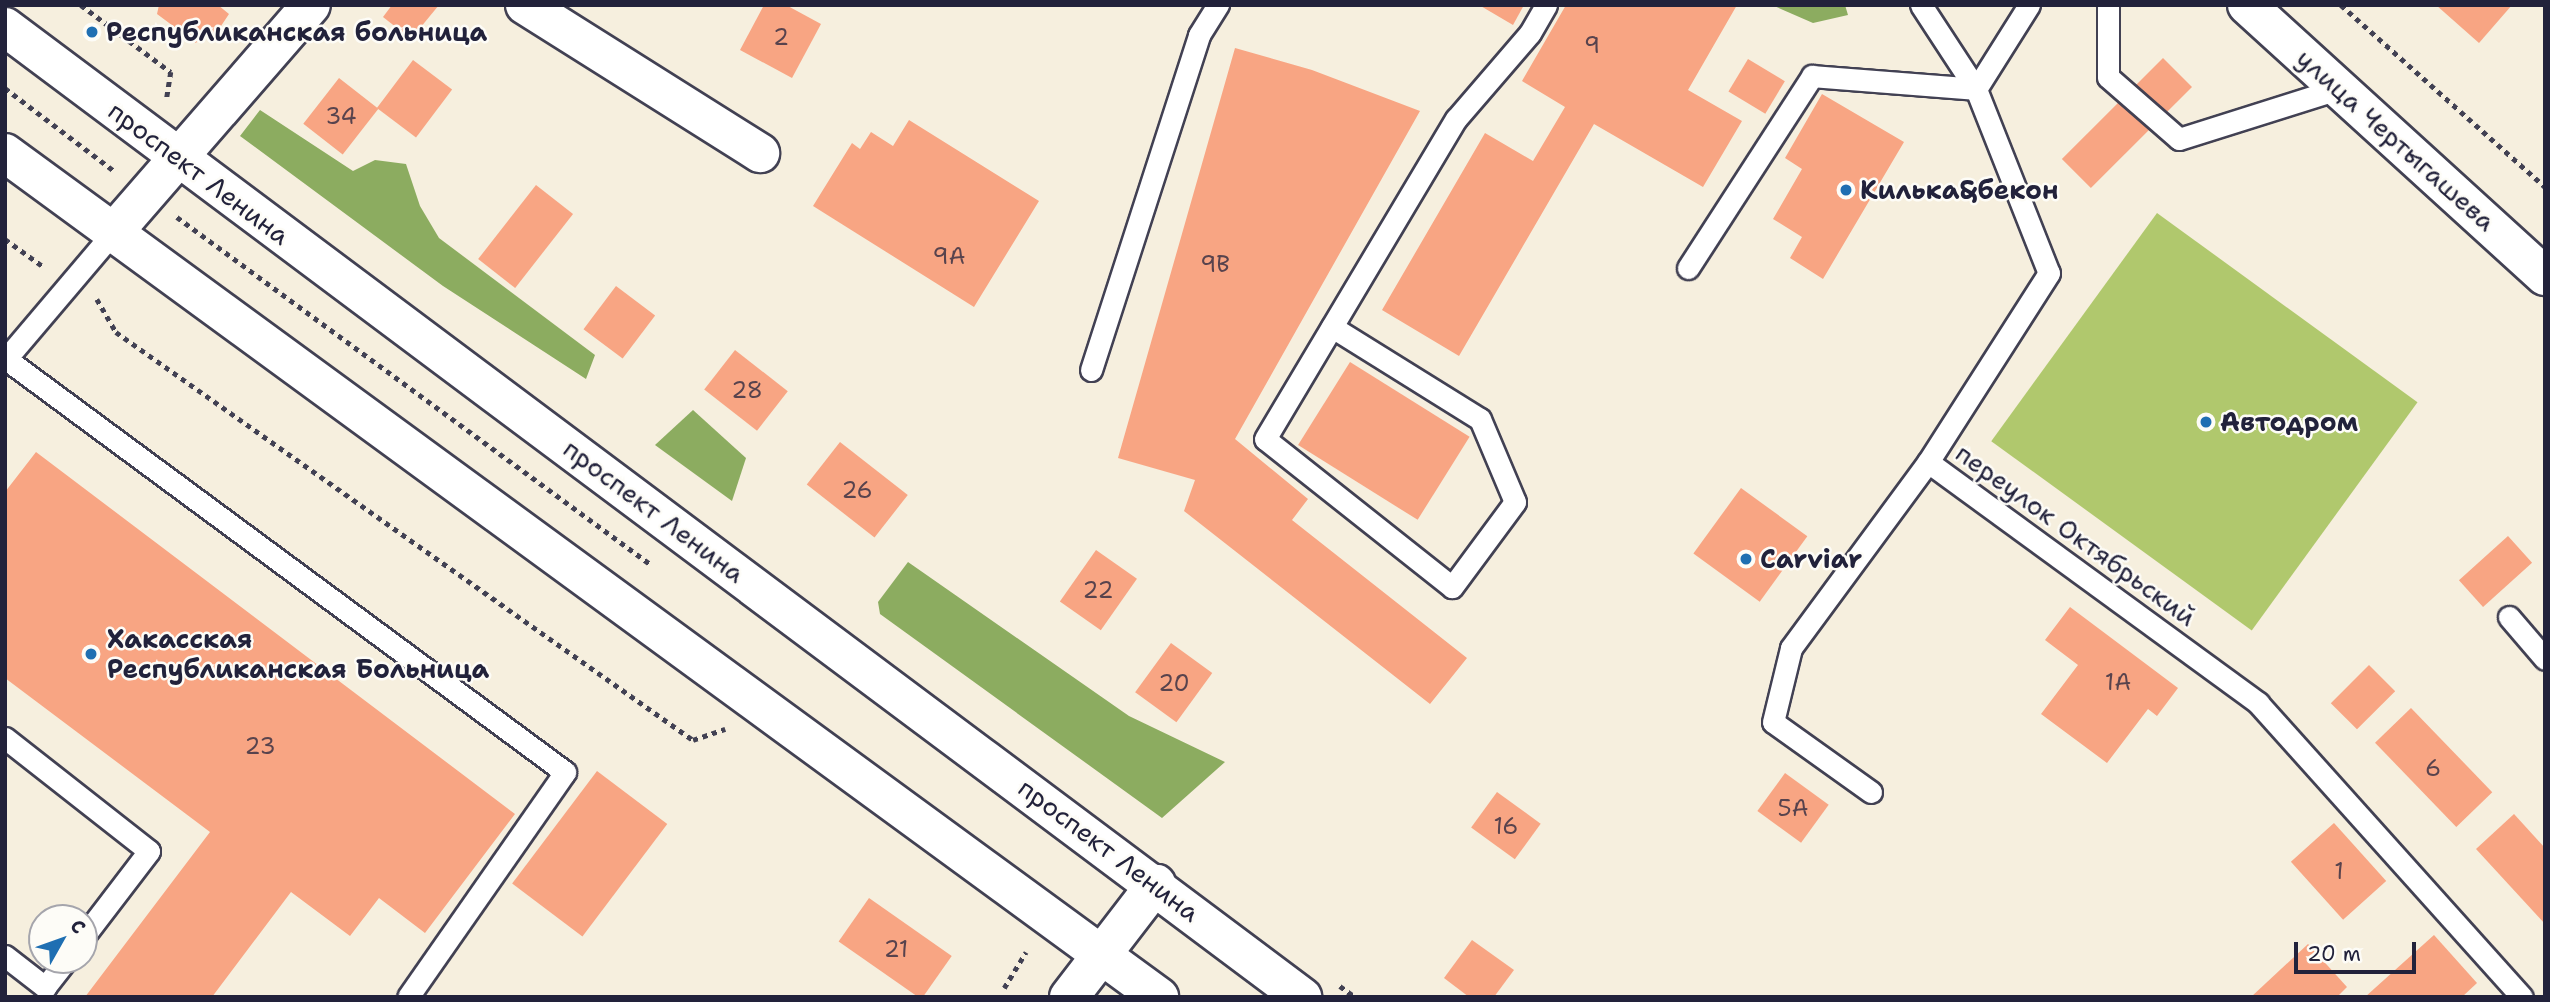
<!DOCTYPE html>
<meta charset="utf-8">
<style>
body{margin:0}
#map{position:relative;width:2550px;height:1002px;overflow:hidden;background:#f6efde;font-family:"Shantell Sans",sans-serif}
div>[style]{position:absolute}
.green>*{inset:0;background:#b0c86d;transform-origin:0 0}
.forest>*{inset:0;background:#8cac60}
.building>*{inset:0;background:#f8a583;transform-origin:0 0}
.path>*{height:4.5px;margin-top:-2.25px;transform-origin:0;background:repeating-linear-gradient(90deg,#424153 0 5px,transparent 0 10px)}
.roads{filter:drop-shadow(2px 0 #424153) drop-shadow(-2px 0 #424153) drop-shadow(0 2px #424153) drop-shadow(0 -2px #424153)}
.lane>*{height:21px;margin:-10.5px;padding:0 10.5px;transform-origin:10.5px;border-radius:10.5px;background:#fff}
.street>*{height:38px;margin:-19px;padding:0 19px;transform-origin:19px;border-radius:19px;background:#fff}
.dots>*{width:19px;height:19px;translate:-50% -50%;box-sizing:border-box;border:4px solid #fdfcf7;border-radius:50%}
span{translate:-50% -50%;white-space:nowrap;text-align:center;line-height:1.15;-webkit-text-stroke:5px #fdfcf7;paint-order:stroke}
.number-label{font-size:23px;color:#58434d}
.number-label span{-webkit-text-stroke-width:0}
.poi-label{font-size:26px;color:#22223b;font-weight:700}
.left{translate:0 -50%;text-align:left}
.street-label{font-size:26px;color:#22223b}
.frame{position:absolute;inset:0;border:7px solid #22223b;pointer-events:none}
.north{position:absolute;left:28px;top:904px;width:70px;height:70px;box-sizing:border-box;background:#fdfcf7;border:2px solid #a5a5ac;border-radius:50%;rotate:50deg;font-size:19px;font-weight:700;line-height:28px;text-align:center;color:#22223b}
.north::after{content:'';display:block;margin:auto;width:24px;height:32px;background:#1f6fb2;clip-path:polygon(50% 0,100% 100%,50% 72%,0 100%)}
.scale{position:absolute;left:2294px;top:942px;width:122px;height:32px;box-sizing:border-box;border:4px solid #22223b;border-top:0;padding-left:9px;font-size:21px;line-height:24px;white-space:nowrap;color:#22223b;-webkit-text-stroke:5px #fdfcf7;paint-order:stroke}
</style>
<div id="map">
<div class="green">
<div style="left:2157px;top:213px;width:322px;height:282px;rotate:36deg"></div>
</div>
<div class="forest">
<div style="clip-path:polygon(1772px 5px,1845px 5px,1848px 15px,1813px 23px)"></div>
<div style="clip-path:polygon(260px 110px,353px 171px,375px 160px,406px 164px,420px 206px,439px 238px,595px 355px,586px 379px,443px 286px,240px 136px)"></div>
<div style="clip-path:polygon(693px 410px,746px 458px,732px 501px,655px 445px)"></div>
<div style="clip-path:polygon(908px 562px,1129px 716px,1225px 762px,1162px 818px,880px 614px,878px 602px)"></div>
</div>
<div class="building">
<div style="clip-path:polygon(159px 5px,218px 5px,229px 14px,215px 35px,206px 28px,196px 43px,157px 14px)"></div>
<div style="clip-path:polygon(392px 5px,439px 5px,411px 39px,383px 17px)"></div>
<div style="clip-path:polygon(764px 5px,786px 5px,821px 24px,792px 78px,740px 50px)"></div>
<div style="clip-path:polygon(1479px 5px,1524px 5px,1513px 25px)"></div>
<div style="clip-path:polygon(1566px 5px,1737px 5px,1688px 90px,1742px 121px,1703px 187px,1594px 124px,1459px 356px,1382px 310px,1485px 133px,1533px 161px,1565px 107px,1522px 81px)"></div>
<div style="clip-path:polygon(2436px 5px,2512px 5px,2479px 43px)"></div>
<div style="clip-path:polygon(1235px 48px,1312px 70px,1420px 111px,1235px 439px,1308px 499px,1292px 520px,1467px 658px,1430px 704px,1184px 511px,1195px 480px,1118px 458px)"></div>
<div style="left:2163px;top:58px;width:41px;height:143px;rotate:45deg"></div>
<div style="left:1748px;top:59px;width:43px;height:38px;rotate:31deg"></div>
<div style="left:413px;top:60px;width:49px;height:60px;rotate:37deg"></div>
<div style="left:339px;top:78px;width:50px;height:58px;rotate:38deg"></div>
<div style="clip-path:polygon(1822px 94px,1904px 142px,1823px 279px,1790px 258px,1802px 237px,1773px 219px,1802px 169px,1785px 158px)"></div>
<div style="clip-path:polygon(909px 120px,1039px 201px,974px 307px,813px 206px,852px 143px,860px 149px,871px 132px,893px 146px)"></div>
<div style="left:536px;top:185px;width:47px;height:94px;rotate:38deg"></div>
<div style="left:616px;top:286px;width:49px;height:54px;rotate:37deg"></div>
<div style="left:735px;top:350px;width:67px;height:50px;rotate:38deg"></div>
<div style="left:1350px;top:362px;width:141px;height:98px;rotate:32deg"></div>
<div style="left:840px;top:442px;width:86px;height:54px;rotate:38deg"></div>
<div style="clip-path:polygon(36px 452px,515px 814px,425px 933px,379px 898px,350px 936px,291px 892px,212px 997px,85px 997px,210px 832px,5px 678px,5px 492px)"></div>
<div style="left:1741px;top:488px;width:82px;height:81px;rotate:36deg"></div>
<div style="left:2508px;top:536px;width:36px;height:66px;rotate:48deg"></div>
<div style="left:1096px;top:550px;width:50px;height:63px;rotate:35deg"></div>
<div style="clip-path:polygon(2070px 607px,2178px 688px,2157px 716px,2148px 709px,2107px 763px,2041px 714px,2078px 665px,2045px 640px)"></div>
<div style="left:1171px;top:643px;width:51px;height:61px;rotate:36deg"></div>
<div style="left:2369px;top:665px;width:37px;height:54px;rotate:45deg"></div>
<div style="left:2411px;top:708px;width:117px;height:50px;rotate:46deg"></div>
<div style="left:597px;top:771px;width:88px;height:141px;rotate:37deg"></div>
<div style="left:1785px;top:773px;width:54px;height:47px;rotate:36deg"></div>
<div style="left:1497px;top:792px;width:54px;height:44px;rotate:36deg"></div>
<div style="clip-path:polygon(2514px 814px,2545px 848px,2545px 924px,2476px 849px)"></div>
<div style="left:2334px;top:823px;width:78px;height:58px;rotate:48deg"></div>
<div style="left:869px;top:898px;width:101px;height:53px;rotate:35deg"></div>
<div style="clip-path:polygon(2434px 935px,2477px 983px,2462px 997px,2365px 997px)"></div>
<div style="clip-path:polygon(1472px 940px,1514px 970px,1494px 997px,1469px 997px,1444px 978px)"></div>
<div style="clip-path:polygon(2308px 944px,2347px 987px,2337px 997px,2251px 997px)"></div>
</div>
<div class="path">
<div style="left:81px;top:5px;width:112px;rotate:36.7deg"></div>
<div style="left:171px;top:72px;width:26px;rotate:99deg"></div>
<div style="left:2341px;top:5px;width:273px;rotate:41.7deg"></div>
<div style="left:5px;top:88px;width:136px;rotate:37.2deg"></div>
<div style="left:177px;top:217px;width:587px;rotate:36.26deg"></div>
<div style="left:5px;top:239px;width:48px;rotate:35.7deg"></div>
<div style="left:97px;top:299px;width:38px;rotate:60deg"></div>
<div style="left:116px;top:332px;width:707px;rotate:35.26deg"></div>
<div style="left:693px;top:740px;width:34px;rotate:-19deg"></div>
<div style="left:1340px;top:986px;width:19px;rotate:36deg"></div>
<div style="left:1004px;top:988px;width:42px;rotate:-58.6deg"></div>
</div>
<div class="roads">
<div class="lane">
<div style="left:1921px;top:5px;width:100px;rotate:56.8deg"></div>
<div style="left:2029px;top:5px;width:99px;rotate:122.2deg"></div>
<div style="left:1976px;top:89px;width:198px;rotate:68.4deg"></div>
<div style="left:2049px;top:273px;width:224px;rotate:122.6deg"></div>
<div style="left:1928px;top:462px;width:409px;rotate:36.1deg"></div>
<div style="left:2258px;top:703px;width:395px;rotate:48.1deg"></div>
<div style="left:2108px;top:5px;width:72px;rotate:90deg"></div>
<div style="left:2108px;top:77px;width:94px;rotate:41.1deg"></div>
<div style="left:2179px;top:139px;width:170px;rotate:-17.5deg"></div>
<div style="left:1688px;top:268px;width:229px;rotate:-57.1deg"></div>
<div style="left:1812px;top:76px;width:165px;rotate:4.5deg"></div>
<div style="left:1332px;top:327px;width:174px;rotate:31.9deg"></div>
<div style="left:1480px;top:419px;width:90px;rotate:67.1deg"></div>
<div style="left:1515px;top:502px;width:106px;rotate:126.5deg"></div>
<div style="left:1452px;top:587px;width:238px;rotate:-141.6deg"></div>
<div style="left:1265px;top:439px;width:373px;rotate:-59.2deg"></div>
<div style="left:1456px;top:119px;width:113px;rotate:-49.3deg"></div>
<div style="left:1530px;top:33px;width:32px;rotate:-60deg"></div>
<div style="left:6px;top:359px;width:695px;rotate:36.46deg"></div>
<div style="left:565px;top:772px;width:274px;rotate:124.9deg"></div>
<div style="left:5px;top:360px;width:165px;rotate:-49.7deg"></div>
<div style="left:1091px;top:370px;width:352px;rotate:-72.1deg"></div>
<div style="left:1199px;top:35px;width:36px;rotate:-58deg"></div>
<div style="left:2509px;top:617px;width:55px;rotate:49.4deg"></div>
<div style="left:5px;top:738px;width:183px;rotate:38.1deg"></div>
<div style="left:149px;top:851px;width:107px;rotate:127.4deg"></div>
<div style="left:1871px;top:792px;width:120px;rotate:-144.5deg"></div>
<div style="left:1773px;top:722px;width:76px;rotate:-76.3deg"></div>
<div style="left:1791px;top:648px;width:231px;rotate:-53.6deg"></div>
<div style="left:5px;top:956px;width:51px;rotate:37.8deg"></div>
<div style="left:45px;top:987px;width:34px;rotate:-52deg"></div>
</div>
<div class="street">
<div style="left:525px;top:5px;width:278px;rotate:32.2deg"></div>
<div style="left:2247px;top:5px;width:403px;rotate:42.3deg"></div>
<div style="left:5px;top:27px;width:1620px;rotate:36.79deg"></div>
<div style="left:5px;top:153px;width:1430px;rotate:36.18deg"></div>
<div style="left:112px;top:234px;width:303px;rotate:-49deg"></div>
<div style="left:1069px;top:997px;width:143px;rotate:-52.4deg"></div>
</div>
</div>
<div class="dots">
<div style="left:92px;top:32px;background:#1f6fb2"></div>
<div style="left:1846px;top:190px;background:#1f6fb2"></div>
<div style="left:2206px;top:422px;background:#1f6fb2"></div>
<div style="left:1746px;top:559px;background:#1f6fb2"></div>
<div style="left:91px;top:654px;background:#1f6fb2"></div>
</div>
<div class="number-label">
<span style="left:781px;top:37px">2</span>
<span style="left:1592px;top:45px">9</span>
<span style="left:341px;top:116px">34</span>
<span style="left:949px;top:256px">9А</span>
<span style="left:1215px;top:264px">9В</span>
<span style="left:747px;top:390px">28</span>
<span style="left:857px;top:490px">26</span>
<span style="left:1098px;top:590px">22</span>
<span style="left:2118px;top:682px">1А</span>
<span style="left:1174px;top:683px">20</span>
<span style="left:260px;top:746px">23</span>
<span style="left:2433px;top:768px">6</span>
<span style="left:1793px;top:808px">5А</span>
<span style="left:1506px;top:826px">16</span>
<span style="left:2339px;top:871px">1</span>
<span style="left:896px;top:949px">21</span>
</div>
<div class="poi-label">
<span class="left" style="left:106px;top:32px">Республиканская больница</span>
<span class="left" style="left:1860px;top:190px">Килька&amp;бекон</span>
<span class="left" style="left:2220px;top:422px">Автодром</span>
<span class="left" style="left:1760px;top:559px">Carviar</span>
<span class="left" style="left:107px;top:654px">Хакасская<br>Республиканская Больница</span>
</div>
<div class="street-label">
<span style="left:2396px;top:140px;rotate:42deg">улица Чертыгашева</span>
<span style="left:199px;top:173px;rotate:37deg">проспект Ленина</span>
<span style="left:654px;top:511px;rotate:37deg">проспект Ленина</span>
<span style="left:2076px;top:535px;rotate:36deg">переулок Октябрьский</span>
<span style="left:1109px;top:850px;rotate:37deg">проспект Ленина</span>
</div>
<div class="frame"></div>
<div class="north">С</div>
<div class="scale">20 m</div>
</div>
